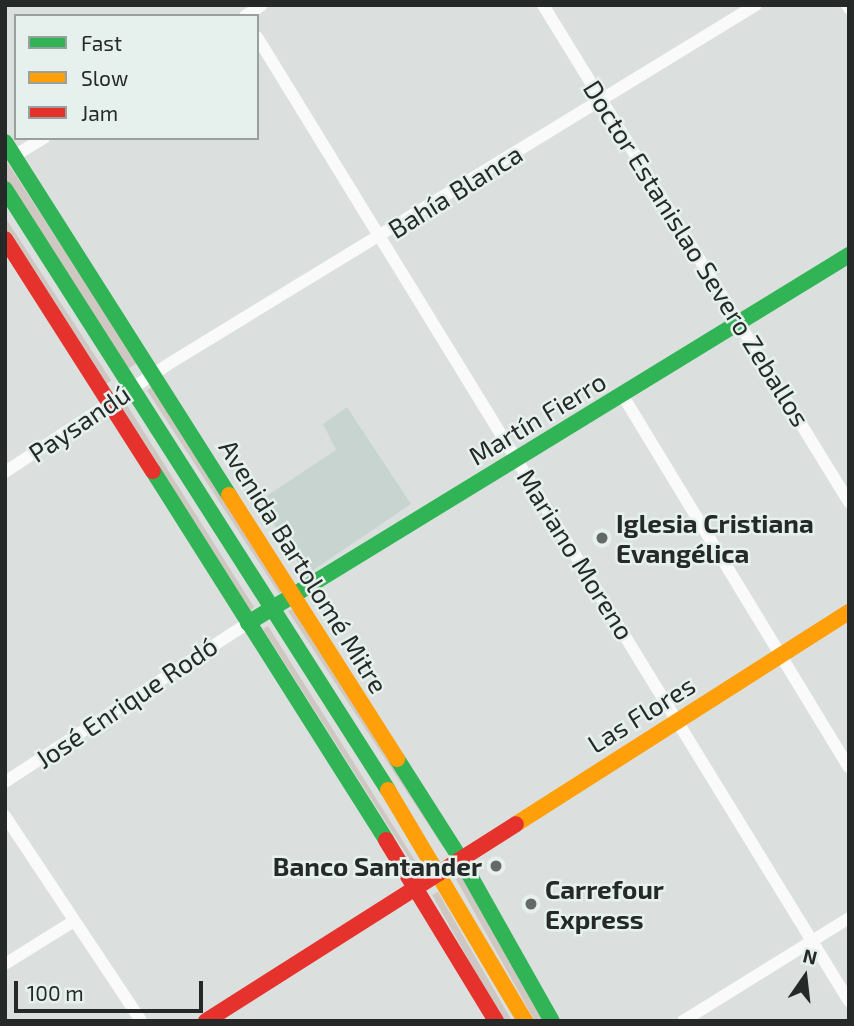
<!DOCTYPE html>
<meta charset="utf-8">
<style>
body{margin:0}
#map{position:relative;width:854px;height:1026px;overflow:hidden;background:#dbe0de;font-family:"Exo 2",sans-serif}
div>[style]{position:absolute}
.built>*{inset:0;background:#c8d4cf}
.green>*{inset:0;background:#cfc7c1;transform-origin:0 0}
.street>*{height:12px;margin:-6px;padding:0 6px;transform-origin:6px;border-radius:6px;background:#fafafa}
.fast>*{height:16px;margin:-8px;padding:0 8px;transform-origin:8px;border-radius:8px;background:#30b455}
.slow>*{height:16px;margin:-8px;padding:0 8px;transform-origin:8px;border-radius:8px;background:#ff9f0a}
.jam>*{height:16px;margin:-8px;padding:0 8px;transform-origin:8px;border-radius:8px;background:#e5322d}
.dots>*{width:19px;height:19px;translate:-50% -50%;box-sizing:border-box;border:4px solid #e6f1ed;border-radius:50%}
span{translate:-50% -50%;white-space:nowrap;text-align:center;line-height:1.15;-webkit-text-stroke:5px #e6f1ed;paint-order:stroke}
.street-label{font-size:26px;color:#252928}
.poi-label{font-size:26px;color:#252928;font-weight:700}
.left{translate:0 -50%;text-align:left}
.right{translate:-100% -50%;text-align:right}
.frame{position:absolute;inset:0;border:7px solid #252928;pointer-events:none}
.legend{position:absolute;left:14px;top:14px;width:245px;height:126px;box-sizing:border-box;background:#e6f1ed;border:2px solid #99a19e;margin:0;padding:9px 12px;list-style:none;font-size:21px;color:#252928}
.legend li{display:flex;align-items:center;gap:14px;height:35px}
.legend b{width:35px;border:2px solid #99a19e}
.north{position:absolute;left:770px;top:942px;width:70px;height:70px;-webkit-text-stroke:5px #e6f1ed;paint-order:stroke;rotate:14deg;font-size:19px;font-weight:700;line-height:28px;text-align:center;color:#252928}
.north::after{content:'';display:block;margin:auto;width:24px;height:32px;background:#252928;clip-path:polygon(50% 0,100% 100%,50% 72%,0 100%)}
.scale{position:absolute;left:14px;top:981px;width:189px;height:32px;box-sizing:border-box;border:4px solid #252928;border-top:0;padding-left:9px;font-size:21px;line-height:24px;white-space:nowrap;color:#252928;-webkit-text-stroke:5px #e6f1ed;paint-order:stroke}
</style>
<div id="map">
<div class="built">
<div style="clip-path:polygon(347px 407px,411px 504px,312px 571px,303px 570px,259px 501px,336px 450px,323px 424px)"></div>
</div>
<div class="green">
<div style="left:5px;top:159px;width:243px;height:11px;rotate:57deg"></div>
<div style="left:5px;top:217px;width:195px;height:8px;rotate:57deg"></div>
<div style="left:152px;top:387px;width:242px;height:6px;rotate:57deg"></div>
<div style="clip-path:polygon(127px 405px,254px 607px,251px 611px,122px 408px)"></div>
<div style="clip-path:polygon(293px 609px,447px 845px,443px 847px,288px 611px)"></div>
<div style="clip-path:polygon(268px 626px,416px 862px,413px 865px,263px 629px)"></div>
<div style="left:463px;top:875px;width:167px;height:8px;rotate:61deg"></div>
<div style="clip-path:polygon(438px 892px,512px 1021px,503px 1021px,432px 895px)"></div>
</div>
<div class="street">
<div style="left:543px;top:5px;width:584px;rotate:58.38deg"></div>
<div style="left:847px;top:5px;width:4px;rotate:56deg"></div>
<div style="left:245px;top:16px;width:20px;rotate:-33deg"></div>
<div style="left:257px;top:37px;width:1131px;rotate:58.45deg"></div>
<div style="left:14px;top:156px;width:35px;rotate:-31deg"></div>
<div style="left:623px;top:396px;width:434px;rotate:58.7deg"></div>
<div style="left:5px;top:472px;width:194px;rotate:-33.4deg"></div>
<div style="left:167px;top:365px;width:690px;rotate:-31.43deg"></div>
<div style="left:5px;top:782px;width:290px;rotate:-33.2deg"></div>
<div style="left:5px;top:816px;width:246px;rotate:56.4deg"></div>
<div style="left:5px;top:964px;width:81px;rotate:-31.9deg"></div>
<div style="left:683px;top:1021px;width:195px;rotate:-31.8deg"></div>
</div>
<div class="fast">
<div style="left:5px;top:142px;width:418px;rotate:57.6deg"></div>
<div style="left:5px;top:189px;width:713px;rotate:57.49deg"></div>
<div style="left:153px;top:471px;width:436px;rotate:57.7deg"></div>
<div style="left:248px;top:623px;width:705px;rotate:-31.48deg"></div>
<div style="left:397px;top:759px;width:117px;rotate:57.5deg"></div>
<div style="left:460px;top:858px;width:187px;rotate:60.6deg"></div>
</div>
<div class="slow">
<div style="left:229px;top:495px;width:313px;rotate:57.5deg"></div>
<div style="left:388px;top:790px;width:269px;rotate:59.3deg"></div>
<div style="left:516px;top:824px;width:395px;rotate:-32.5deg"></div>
</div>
<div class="jam">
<div style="left:5px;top:239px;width:275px;rotate:57.5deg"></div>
<div style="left:386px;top:840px;width:212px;rotate:58.7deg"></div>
<div style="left:206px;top:1021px;width:367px;rotate:-32.4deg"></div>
</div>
<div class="dots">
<div style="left:602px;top:538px;background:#656968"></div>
<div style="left:496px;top:866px;background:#656968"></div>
<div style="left:531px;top:904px;background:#656968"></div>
</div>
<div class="street-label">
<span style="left:455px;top:191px;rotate:-32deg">Bahía Blanca</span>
<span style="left:697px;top:253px;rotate:58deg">Doctor Estanislao Severo Zeballos</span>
<span style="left:537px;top:418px;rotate:-31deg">Martín Fierro</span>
<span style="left:79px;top:423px;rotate:-34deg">Paysandú</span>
<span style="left:576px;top:554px;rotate:58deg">Mariano Moreno</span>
<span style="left:304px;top:566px;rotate:58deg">Avenida Bartolomé Mitre</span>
<span style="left:126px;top:702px;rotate:-34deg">José Enrique Rodó</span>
<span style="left:641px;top:714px;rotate:-32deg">Las Flores</span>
</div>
<div class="poi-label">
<span class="left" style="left:616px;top:538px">Iglesia Cristiana<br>Evangélica</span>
<span class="right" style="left:482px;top:866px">Banco Santander</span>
<span class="left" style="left:545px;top:904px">Carrefour<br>Express</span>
</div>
<div class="frame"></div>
<ul class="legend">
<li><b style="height:9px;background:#30b455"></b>Fast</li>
<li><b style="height:9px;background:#ff9f0a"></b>Slow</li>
<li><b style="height:9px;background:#e5322d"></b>Jam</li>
</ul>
<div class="north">N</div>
<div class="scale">100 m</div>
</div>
